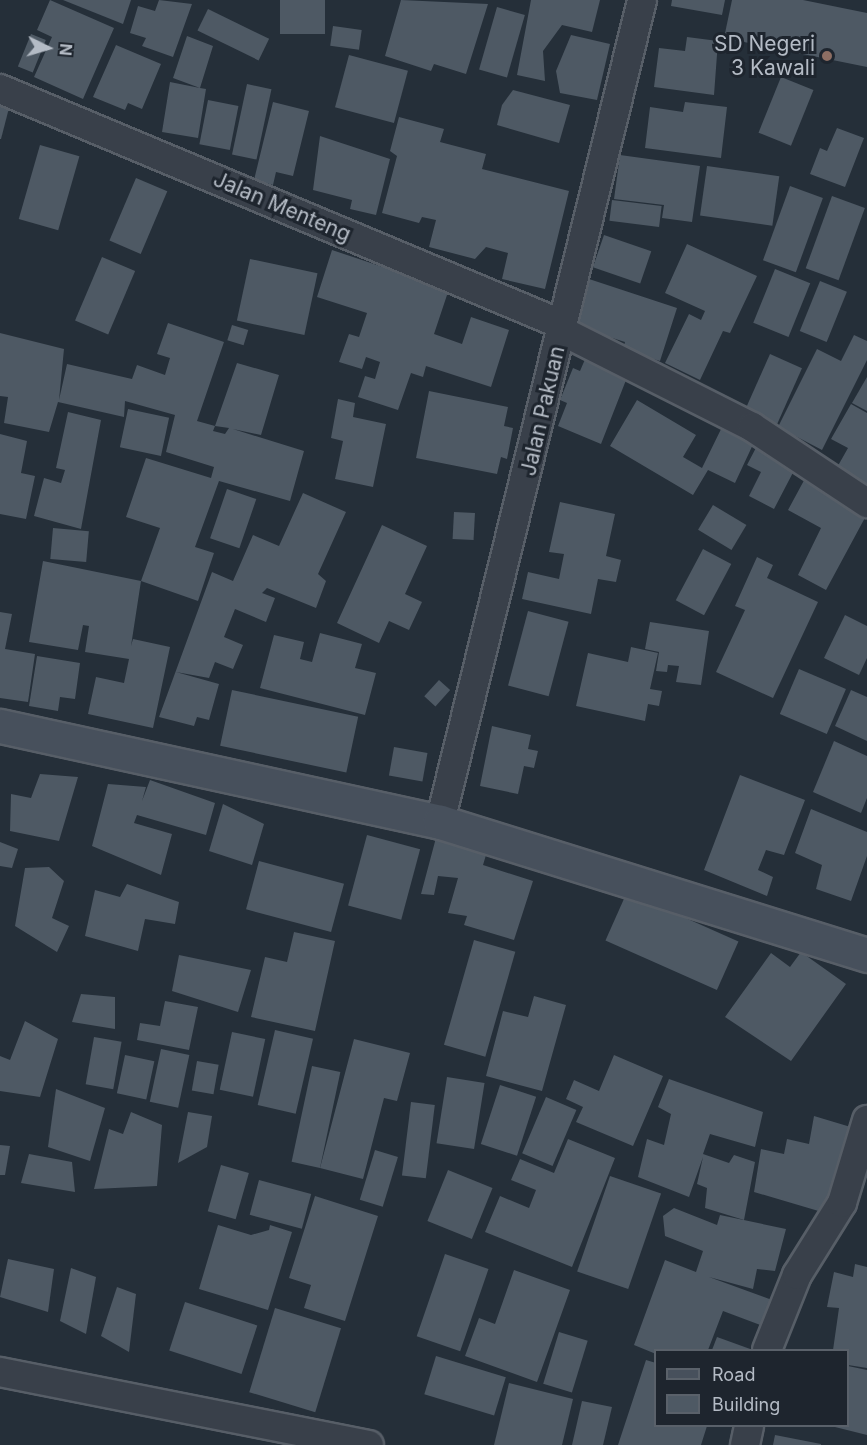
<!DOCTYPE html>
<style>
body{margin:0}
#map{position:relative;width:867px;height:1445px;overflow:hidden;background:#252f39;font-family:Inter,sans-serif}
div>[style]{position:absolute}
.building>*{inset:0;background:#4e5964;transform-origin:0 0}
.roads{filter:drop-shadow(2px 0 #575e67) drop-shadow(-2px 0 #575e67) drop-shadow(0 2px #575e67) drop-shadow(0 -2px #575e67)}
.street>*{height:28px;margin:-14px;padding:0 14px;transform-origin:14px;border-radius:14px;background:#39404a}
.secondary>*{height:33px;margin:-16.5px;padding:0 16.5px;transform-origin:16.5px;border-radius:16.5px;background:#47505c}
.dots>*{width:16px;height:16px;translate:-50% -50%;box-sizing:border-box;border:3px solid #1e252e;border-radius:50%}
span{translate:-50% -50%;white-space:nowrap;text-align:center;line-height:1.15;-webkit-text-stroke:6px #1e252e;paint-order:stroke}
.poi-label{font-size:21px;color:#b4bbc5}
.right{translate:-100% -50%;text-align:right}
.street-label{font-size:21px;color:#b4bbc5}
.legend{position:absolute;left:654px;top:1349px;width:195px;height:78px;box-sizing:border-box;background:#1e252e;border:2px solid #5a616a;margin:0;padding:8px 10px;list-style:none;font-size:18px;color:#b4bbc5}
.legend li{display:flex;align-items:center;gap:12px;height:30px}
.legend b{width:30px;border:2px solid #5a616a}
.north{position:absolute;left:18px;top:18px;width:60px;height:60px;-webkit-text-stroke:4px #1e252e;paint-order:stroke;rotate:95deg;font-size:16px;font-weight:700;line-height:24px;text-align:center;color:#b4bbc5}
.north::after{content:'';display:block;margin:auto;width:21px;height:27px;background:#b4bbc5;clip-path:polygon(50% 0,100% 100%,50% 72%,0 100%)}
</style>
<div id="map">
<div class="building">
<div style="clip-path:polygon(50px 0,114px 28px,83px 99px,34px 77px,52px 37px,37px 30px)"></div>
<div style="clip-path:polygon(63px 0,131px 0,123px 24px)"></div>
<div style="clip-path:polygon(159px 0,192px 4px,173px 57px,142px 46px,146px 38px,130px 33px,138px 6px,155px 11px)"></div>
<div style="left:280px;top:0;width:45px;height:34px"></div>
<div style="clip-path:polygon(401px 0,488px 4px,466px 74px,434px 64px,431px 71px,385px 56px)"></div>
<div style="clip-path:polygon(531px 0,600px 0,592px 32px,562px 25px,543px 51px,545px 81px,517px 75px)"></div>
<div style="clip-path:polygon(672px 0,725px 0,722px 15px,671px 6px)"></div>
<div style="clip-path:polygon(732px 0,803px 0,867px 13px,867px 67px,724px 38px)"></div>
<div style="left:497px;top:7px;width:29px;height:65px;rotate:16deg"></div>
<div style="left:208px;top:9px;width:68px;height:24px;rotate:26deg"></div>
<div style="left:333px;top:26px;width:29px;height:20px;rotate:8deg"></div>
<div style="left:31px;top:34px;width:16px;height:35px;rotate:22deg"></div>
<div style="clip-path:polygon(571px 35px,610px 44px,597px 100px,560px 93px,556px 71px)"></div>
<div style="clip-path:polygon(187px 36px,213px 46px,200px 88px,206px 89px,198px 138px,162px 132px,170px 82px,200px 88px,173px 78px)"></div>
<div style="clip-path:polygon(687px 37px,718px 41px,714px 95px,654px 87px,659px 48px,685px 51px)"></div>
<div style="clip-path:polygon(116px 45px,161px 64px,142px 109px,128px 103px,125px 110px,93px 97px)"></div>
<div style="left:349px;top:55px;width:61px;height:54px;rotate:15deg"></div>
<div style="left:781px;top:77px;width:35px;height:60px;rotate:22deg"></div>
<div style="left:247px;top:84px;width:25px;height:72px;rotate:12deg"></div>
<div style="clip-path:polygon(513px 90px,570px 105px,559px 143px,497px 125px,502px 105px)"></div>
<div style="left:208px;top:100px;width:31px;height:45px;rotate:11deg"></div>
<div style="clip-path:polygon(273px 102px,309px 111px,293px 176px,276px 172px,273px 185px,254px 180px)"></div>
<div style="clip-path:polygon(685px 102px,727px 107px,721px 158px,645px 148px,650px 107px,683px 112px)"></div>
<div style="clip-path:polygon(0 105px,9px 108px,1px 139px,0 139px)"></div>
<div style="clip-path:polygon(399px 117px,444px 129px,440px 142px,486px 154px,482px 169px,569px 191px,545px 289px,502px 279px,508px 253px,486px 247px,475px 259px,429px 247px,436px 220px,422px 217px,419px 223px,382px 213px,397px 156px,390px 151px)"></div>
<div style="clip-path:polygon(837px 128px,864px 138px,845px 187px,810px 174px,820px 148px,827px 151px)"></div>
<div style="clip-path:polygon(320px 136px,390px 159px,376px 215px,350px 209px,352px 200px,313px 190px)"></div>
<div style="left:40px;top:145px;width:41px;height:77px;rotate:16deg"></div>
<div style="clip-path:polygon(620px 155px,700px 166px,692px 222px,662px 218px,664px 205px,614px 199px)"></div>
<div style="left:707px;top:166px;width:73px;height:50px;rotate:8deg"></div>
<div style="left:136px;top:178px;width:34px;height:68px;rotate:23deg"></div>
<div style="left:790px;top:186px;width:35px;height:79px;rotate:20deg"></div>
<div style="left:832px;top:196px;width:35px;height:77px;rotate:20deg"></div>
<div style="left:612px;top:200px;width:50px;height:21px;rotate:7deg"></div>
<div style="left:604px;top:235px;width:50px;height:34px;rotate:19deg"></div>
<div style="clip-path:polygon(687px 244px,757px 276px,730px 333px,723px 331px,700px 380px,665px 363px,689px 314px,701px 320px,705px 311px,665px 293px)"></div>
<div style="clip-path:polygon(332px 250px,449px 289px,434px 334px,462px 344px,471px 317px,509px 330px,491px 387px,426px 366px,423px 377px,411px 373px,398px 410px,358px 397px,365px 376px,375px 379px,380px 362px,366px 357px,362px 369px,339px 362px,349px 334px,359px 337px,367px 313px,317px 297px)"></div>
<div style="left:102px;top:257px;width:36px;height:69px;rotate:23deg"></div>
<div style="left:250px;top:259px;width:69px;height:63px;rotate:12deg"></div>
<div style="left:775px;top:269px;width:38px;height:58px;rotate:22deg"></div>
<div style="clip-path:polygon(586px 278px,677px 308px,660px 361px,623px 350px,625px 342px,571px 325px)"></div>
<div style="left:820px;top:281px;width:29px;height:54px;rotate:22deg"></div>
<div style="clip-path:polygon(evenodd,168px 323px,224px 342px,197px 421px,215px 426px,237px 363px,279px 375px,261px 435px,233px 429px,304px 451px,290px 501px,219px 481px,195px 547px,214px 553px,198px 601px,141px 581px,160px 528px,126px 517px,146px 458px,211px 478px,214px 467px,166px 452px,175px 415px,125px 401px,124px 417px,58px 402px,49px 432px,4px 423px,8px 397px,0 396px,0 333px,64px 349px,59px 400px,67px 364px,132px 379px,137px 365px,165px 375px,170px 358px,157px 354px,168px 323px,215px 426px,229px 428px,225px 434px,213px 431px,215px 426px)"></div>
<div style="left:232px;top:325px;width:17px;height:16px;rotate:17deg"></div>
<div style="clip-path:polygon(854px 335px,867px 341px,867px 360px,822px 450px,778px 427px,817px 349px,841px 361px)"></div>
<div style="clip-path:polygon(589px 350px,628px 375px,601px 444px,558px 426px,567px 403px,560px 400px,573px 368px,580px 371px)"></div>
<div style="left:770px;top:354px;width:35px;height:61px;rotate:24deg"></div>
<div style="clip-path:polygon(867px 377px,867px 411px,852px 403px)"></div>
<div style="clip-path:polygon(429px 391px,508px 407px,504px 426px,513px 428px,507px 459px,501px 457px,497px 474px,416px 458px)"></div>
<div style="clip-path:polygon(338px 399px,355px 403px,353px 417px,386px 424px,373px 487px,335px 479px,343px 441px,331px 438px)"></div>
<div style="clip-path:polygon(637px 400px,696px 435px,683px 457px,702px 468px,724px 423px,756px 438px,735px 483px,708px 470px,693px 495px,610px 446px)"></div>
<div style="clip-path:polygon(851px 404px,867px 413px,867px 489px,835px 471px,848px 448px,831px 439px)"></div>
<div style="left:128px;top:409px;width:42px;height:39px;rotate:12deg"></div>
<div style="clip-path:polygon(68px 412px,101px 420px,81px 529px,34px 516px,44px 478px,61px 483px,65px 470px,56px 468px)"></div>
<div style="clip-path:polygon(0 434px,27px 441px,21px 473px,35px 476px,26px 519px,0 514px)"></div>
<div style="clip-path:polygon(760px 440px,799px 461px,774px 509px,749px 496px,761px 472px,747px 465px)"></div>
<div style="clip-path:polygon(808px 473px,867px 514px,826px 590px,798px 575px,821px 528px,788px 510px)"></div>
<div style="left:227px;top:489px;width:31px;height:52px;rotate:19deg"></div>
<div style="clip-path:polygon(303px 493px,346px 512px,318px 574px,326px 581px,316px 608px,267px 588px,262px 593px,275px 598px,266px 622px,235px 609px,224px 637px,243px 645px,233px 669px,215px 662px,209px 678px,176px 672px,219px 684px,209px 720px,197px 717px,194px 726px,159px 717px,212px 572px,233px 581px,253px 535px,279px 546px)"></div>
<div style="clip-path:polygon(560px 502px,615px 514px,606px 556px,621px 560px,616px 582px,598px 579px,591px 614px,522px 599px,528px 572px,559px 579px,564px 554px,549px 552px)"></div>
<div style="left:713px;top:505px;width:39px;height:29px;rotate:31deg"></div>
<div style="left:454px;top:512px;width:21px;height:27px;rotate:3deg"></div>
<div style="clip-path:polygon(382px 525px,427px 546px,405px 594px,422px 602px,409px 630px,389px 621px,379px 643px,337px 623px)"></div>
<div style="left:53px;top:528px;width:36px;height:31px;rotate:5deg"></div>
<div style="left:703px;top:549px;width:32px;height:58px;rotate:28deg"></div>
<div style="clip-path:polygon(757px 557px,773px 565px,767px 578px,818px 602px,773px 698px,716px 672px,745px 610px,735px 606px)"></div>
<div style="clip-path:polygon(43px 561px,141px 581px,131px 646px,133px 639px,170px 647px,153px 728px,88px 714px,96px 677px,124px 683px,129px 659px,85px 652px,89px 626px,83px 625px,78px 650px,29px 642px)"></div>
<div style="left:528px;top:611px;width:42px;height:77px;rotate:15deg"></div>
<div style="clip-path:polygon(0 612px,12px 614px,5px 649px,35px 654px,28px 702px,0 698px)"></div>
<div style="clip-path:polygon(845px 615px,867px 626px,867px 658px,859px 675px,824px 658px)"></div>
<div style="clip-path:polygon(650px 622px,709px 631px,701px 685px,676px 682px,679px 666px,668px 665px,667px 672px,656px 671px,659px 652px,645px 649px)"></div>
<div style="clip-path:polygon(320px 633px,362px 644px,355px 668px,376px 673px,365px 715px,260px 688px,274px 635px,304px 642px,300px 659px,312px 662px)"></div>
<div style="clip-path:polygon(631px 647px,658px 653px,650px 689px,662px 691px,659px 706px,648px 704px,645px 721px,576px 706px,588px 653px,628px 662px)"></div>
<div style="clip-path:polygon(37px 656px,80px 663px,75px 699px,60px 697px,58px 711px,29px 706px)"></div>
<div style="left:799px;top:669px;width:51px;height:49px;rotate:23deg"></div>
<div style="left:439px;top:680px;width:15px;height:22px;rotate:42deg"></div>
<div style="left:232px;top:690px;width:129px;height:57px;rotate:12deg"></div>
<div style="clip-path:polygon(851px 690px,867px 697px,867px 741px,835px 726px)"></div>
<div style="clip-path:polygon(492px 726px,531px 735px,528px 749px,538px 751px,534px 768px,524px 766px,518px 794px,480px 786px)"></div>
<div style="clip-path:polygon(834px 741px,867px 756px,867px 798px,861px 813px,813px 792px)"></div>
<div style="left:394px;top:747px;width:34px;height:29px;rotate:10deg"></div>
<div style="clip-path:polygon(40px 774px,78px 777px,59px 841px,10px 831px,11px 794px,31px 798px)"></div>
<div style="clip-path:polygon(740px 775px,805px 800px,784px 855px,766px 850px,758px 870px,773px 877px,767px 896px,704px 870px)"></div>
<div style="clip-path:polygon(150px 780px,215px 803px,206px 835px,137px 815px,134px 823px,172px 834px,161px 875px,92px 846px,108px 784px,146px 787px,142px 801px)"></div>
<div style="clip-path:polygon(223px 804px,264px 824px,252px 865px,209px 851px)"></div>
<div style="clip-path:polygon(811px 809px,867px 832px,867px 856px,851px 901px,816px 889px,822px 865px,795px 853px)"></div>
<div style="clip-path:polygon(437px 834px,489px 845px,483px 865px,533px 881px,514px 940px,464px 925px,467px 916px,448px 913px,458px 878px,438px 876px,434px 895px,421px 894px)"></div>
<div style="left:367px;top:835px;width:55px;height:73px;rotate:15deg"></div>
<div style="clip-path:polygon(0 842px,18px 849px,12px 868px,0 866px)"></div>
<div style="left:259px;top:861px;width:88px;height:50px;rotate:15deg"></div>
<div style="clip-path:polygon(49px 867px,64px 881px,52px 918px,69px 926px,57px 952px,15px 926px,25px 868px)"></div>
<div style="clip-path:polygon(127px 884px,179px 902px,175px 924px,145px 919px,138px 951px,85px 936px,95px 890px,120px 897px)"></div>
<div style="left:627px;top:892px;width:122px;height:53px;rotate:24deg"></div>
<div style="clip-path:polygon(294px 932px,335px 941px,315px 1031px,251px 1017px,265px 957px,287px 962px)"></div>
<div style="left:474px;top:940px;width:43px;height:109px;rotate:16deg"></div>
<div style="clip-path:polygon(801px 952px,846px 984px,791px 1061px,725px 1017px,771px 953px,790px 967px)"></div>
<div style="clip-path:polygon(179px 955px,251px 970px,238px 1012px,172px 991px)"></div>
<div style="clip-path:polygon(81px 994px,115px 997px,115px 1029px,72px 1022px)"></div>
<div style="clip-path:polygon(534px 996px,566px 1005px,542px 1091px,486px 1076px,503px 1011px,528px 1017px)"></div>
<div style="clip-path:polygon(165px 1001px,198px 1007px,189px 1050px,137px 1040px,140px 1023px,160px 1026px)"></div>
<div style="clip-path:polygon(25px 1021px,58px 1039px,40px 1097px,0 1091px,0 1056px,10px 1060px)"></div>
<div style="left:275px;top:1030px;width:39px;height:77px;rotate:13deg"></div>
<div style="left:232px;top:1032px;width:34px;height:59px;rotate:12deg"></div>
<div style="left:94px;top:1037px;width:28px;height:48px;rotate:10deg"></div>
<div style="clip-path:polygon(354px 1039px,410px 1053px,397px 1101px,384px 1098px,363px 1179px,320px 1168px)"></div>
<div style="left:161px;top:1049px;width:29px;height:54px;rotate:12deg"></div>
<div style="left:125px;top:1055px;width:30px;height:39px;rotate:12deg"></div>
<div style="clip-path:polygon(614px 1055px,663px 1076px,633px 1146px,576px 1122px,583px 1107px,566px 1099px,574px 1080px,599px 1091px)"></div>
<div style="left:197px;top:1061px;width:22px;height:30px;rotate:10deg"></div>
<div style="left:312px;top:1066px;width:29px;height:98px;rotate:12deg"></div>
<div style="left:447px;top:1077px;width:38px;height:67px;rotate:9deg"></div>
<div style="clip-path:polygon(669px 1079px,763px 1112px,755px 1147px,710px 1134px,703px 1154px,729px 1163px,734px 1155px,755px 1162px,744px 1220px,705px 1208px,707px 1188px,697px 1184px,703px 1157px,689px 1197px,638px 1177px,647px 1139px,664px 1145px,671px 1114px,658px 1107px)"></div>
<div style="left:500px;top:1085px;width:38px;height:62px;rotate:18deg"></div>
<div style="clip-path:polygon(56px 1089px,105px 1108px,90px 1161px,48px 1147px)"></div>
<div style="left:546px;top:1097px;width:33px;height:61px;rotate:23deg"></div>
<div style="left:411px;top:1102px;width:24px;height:74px;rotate:7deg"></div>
<div style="clip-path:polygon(131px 1112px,162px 1125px,157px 1186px,94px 1189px,109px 1129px,123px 1134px)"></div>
<div style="clip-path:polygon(188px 1112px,212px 1116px,207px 1147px,178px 1163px)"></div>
<div style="clip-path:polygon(814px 1116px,854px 1128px,832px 1215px,754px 1192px,761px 1149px,784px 1154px,787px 1139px,809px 1144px)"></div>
<div style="clip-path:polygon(568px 1139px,615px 1158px,572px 1267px,485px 1232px,500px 1196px,529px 1208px,536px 1190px,511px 1180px,520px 1159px,554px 1173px)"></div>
<div style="clip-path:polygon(0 1145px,10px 1146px,5px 1175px,0 1175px)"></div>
<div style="left:375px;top:1150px;width:24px;height:52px;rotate:17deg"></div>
<div style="clip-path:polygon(29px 1154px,72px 1162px,75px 1192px,21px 1183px)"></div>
<div style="left:221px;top:1165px;width:29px;height:48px;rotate:16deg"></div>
<div style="left:448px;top:1170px;width:48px;height:55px;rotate:22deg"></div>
<div style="left:610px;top:1176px;width:54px;height:101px;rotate:19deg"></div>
<div style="left:259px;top:1180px;width:54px;height:36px;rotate:15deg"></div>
<div style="clip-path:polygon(315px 1196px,378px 1216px,345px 1321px,304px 1308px,311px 1285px,289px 1278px)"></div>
<div style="clip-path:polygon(674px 1208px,717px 1225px,720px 1215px,786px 1229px,775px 1271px,757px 1269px,753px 1289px,709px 1277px,772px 1300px,763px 1326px,723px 1311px,708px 1350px,656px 1354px,634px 1345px,665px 1260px,696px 1272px,703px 1251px,665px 1236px,663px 1216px)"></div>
<div style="clip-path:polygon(218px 1225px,251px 1235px,269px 1230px,270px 1225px,292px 1232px,268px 1310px,199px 1289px)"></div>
<div style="left:445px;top:1254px;width:46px;height:87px;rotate:19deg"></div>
<div style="clip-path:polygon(8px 1259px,54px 1269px,48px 1312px,0 1297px)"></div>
<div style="clip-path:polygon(855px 1264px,867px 1267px,867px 1368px,848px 1365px,848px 1350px,833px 1350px,839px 1308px,827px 1307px,834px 1272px,853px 1277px)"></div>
<div style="clip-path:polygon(71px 1268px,96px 1277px,86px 1334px,60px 1321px)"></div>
<div style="clip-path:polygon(514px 1270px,570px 1290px,537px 1382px,465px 1356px,479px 1318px,495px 1324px)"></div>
<div style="clip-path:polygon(117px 1287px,136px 1294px,129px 1352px,101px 1336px)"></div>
<div style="left:185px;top:1302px;width:76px;height:51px;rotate:18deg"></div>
<div style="left:275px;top:1308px;width:69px;height:88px;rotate:17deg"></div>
<div style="left:559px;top:1332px;width:30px;height:54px;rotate:17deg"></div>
<div style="clip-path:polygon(717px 1337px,753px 1350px,712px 1350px)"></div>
<div style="left:436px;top:1356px;width:73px;height:40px;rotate:17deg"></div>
<div style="clip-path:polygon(646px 1360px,656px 1363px,656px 1426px,707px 1426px,701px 1445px,618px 1445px)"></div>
<div style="clip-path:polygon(848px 1366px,867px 1370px,867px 1435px,831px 1426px,848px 1426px)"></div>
<div style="clip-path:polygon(509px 1383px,573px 1399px,562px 1445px,494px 1445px)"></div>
<div style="clip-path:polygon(582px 1401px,612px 1407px,603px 1445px,572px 1445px)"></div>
<div style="clip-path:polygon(775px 1435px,821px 1444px,821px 1445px,773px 1445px)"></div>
</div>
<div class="roads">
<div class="street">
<div style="left:0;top:89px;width:610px;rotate:22.74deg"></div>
<div style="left:562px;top:331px;width:213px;rotate:26.8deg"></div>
<div style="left:752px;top:427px;width:138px;rotate:33.5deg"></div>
<div style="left:440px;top:822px;width:846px;rotate:-76.19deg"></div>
<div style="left:767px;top:1350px;width:81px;rotate:-68.2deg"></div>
<div style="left:797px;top:1275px;width:85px;rotate:-58deg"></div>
<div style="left:842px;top:1203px;width:87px;rotate:-73.2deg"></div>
<div style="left:0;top:1372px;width:376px;rotate:11.2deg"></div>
<div style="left:745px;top:1445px;width:19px;rotate:-78deg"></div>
</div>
<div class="secondary">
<div style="left:0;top:726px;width:450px;rotate:12.3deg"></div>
<div style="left:440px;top:822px;width:447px;rotate:17.3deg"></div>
</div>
</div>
<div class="dots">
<div style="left:827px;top:56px;background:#8d6e63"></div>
</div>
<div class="poi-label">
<span class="right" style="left:815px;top:56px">SD Negeri<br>3 Kawali</span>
</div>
<div class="street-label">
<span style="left:282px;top:207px;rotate:23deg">Jalan Menteng</span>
<span style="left:543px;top:411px;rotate:-77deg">Jalan Pakuan</span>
</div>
<ul class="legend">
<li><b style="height:8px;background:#47505c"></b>Road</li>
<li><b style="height:16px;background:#4e5964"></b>Building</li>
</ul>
<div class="north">N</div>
</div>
